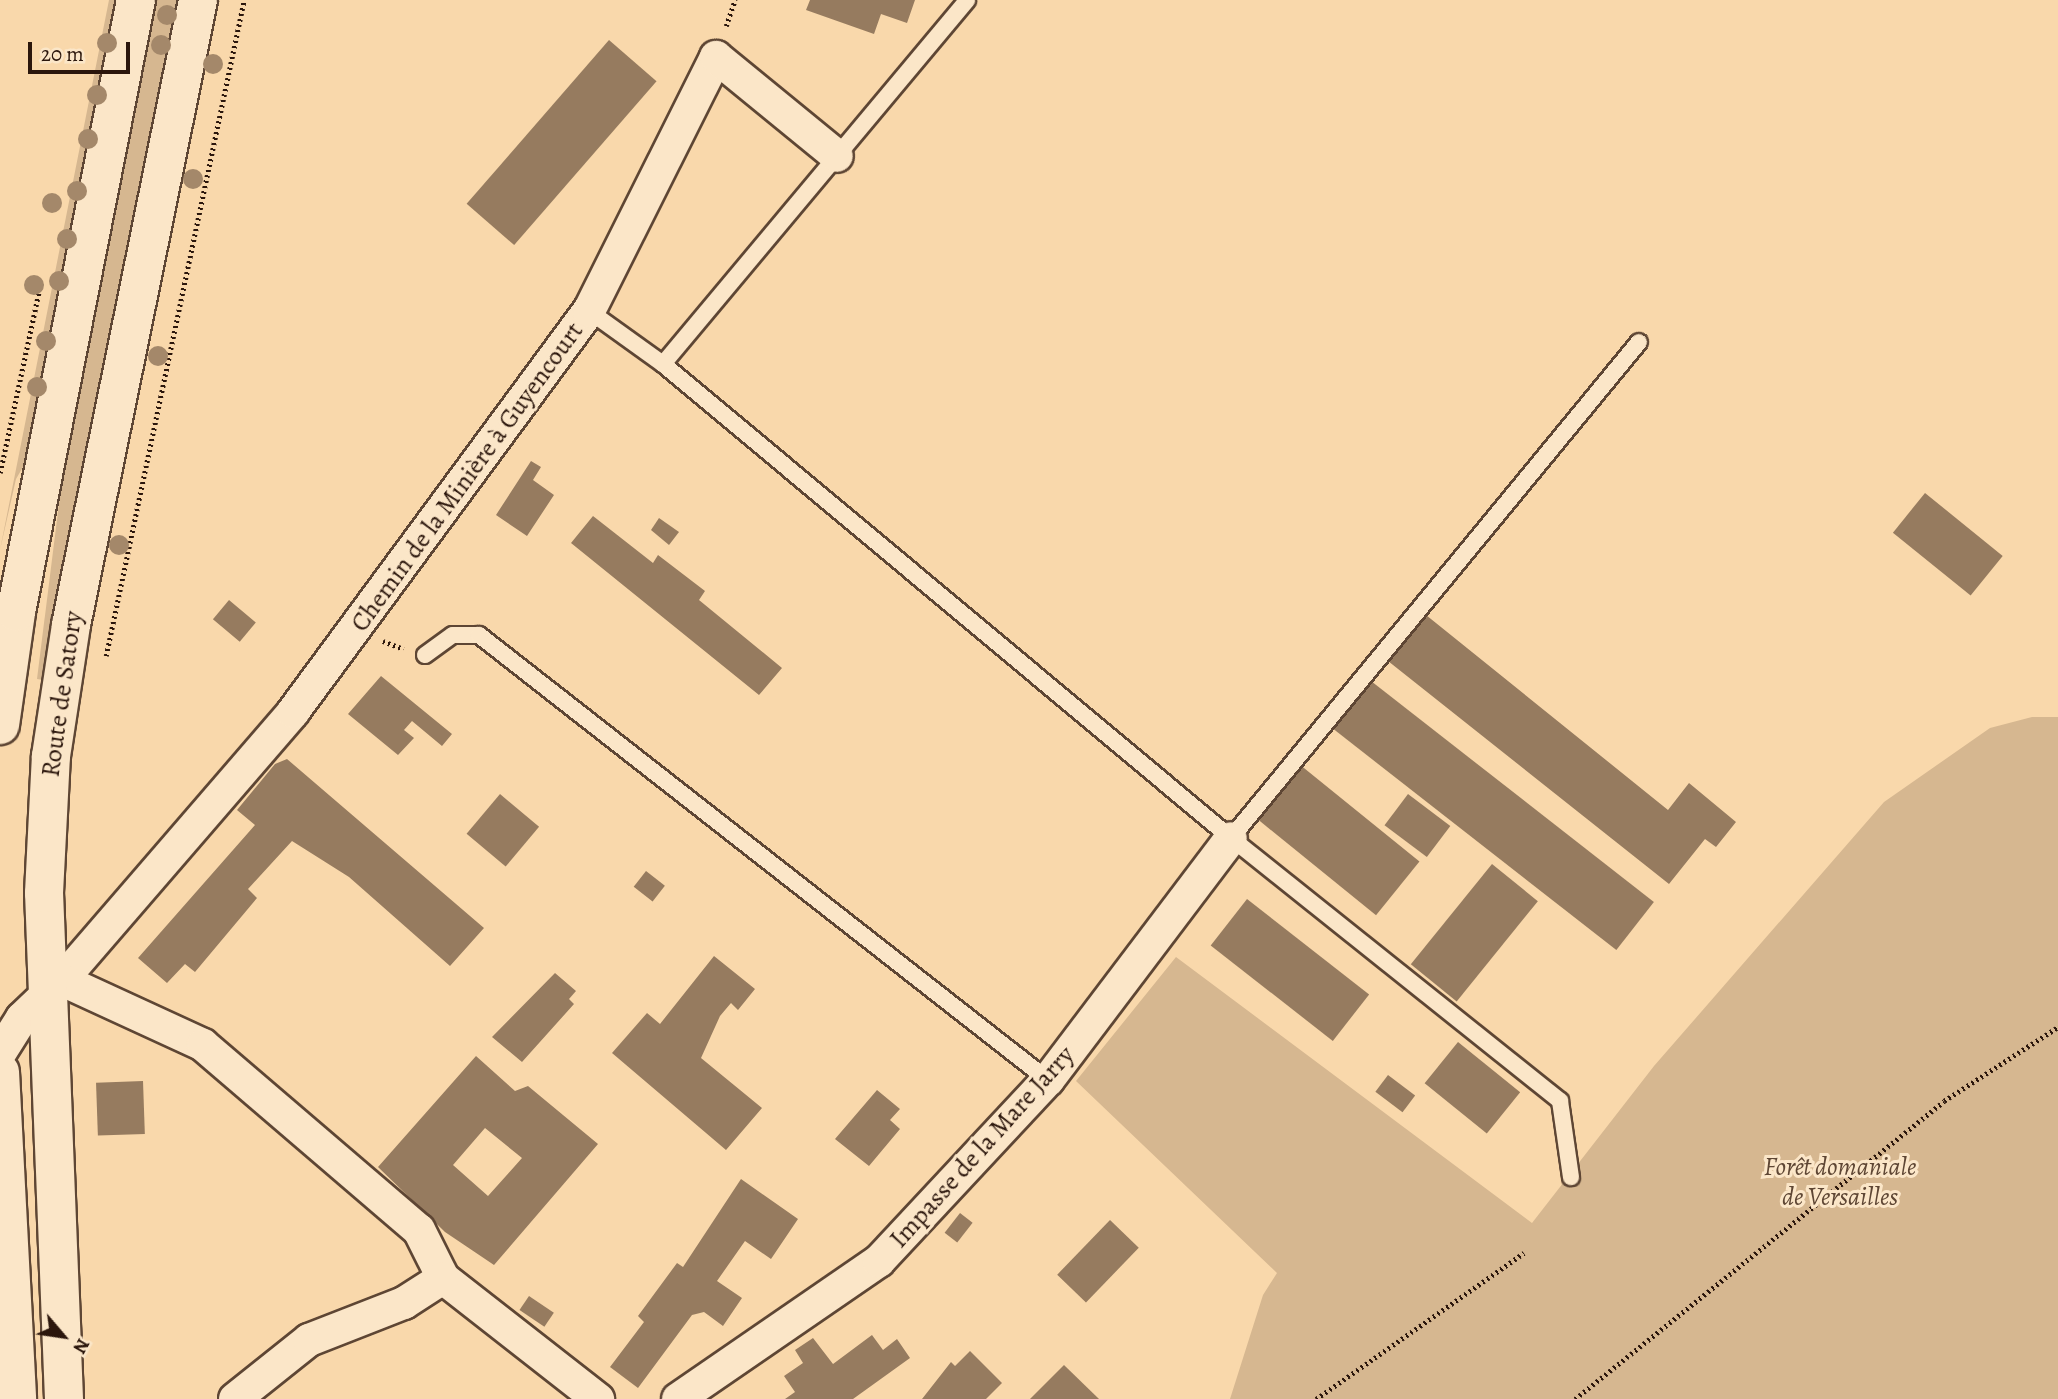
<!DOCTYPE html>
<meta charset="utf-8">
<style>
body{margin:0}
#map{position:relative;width:2058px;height:1399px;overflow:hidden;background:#f9d8ab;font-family:Alegreya,serif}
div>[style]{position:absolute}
.green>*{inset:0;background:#d6b790}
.building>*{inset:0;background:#967b5f;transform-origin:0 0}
.path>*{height:4.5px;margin-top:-2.25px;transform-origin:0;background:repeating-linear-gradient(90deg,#2b160c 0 2px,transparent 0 5.5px)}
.roads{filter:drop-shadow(2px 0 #5e4634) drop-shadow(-2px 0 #5e4634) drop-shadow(0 2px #5e4634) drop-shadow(0 -2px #5e4634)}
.lane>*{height:16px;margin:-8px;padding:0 8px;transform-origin:8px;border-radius:8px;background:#fbe6c8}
.street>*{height:32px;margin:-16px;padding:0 16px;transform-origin:16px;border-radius:16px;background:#fbe6c8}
.secondary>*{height:38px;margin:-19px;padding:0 19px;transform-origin:19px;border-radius:19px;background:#fbe6c8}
.trees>*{width:20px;height:20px;margin:-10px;border-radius:50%;background:#a4886a}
span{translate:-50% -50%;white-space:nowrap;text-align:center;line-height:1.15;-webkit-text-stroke:6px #fbe6c8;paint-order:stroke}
.street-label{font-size:26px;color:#2b160c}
.park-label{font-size:26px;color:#5e4634;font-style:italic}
.north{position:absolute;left:28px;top:1301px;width:70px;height:70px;-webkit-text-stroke:5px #fbe6c8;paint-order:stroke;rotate:119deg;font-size:19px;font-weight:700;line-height:28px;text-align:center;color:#2b160c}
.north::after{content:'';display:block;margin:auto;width:24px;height:32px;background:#2b160c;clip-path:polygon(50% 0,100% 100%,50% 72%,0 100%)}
.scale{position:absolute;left:28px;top:42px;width:102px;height:32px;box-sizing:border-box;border:4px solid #2b160c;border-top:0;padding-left:9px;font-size:21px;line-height:24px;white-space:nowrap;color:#2b160c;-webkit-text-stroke:5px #fbe6c8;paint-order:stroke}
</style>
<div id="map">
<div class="green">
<div style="clip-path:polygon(109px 0,123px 0,30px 455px,16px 479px,0 550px)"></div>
<div style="clip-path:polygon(157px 0,181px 0,43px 680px,37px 679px,66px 448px)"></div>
<div style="clip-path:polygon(2032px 717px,2058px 717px,2058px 1399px,1230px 1399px,1263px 1295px,1277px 1273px,1076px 1081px,1176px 957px,1532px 1223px,1654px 1066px,1884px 802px,1990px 728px)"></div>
</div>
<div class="building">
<div style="clip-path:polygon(810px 0,915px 0,907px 23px,881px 14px,874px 34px,806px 10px)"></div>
<div style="left:609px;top:40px;width:63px;height:217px;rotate:41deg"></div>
<div style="clip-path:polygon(531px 461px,541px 467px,533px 480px,554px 495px,527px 536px,496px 515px)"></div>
<div style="left:1925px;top:493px;width:100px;height:51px;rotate:39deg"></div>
<div style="clip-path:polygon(593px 516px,653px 563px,658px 555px,705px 591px,699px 600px,782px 668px,759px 695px,571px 543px)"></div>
<div style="clip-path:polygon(659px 518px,679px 532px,669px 545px,651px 530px)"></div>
<div style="left:229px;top:600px;width:35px;height:25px;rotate:40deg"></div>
<div style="clip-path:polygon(1426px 615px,1668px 810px,1689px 783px,1736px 822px,1716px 847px,1705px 839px,1669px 884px,1388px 661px)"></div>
<div style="clip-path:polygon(381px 676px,452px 734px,442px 746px,412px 721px,404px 730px,414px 738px,398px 755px,348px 714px)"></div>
<div style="left:1371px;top:681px;width:359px;height:61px;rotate:38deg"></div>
<div style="clip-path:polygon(287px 759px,484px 928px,450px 966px,349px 877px,292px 841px,248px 889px,257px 898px,195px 972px,185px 964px,167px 983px,138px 958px,255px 825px,237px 810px,275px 764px)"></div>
<div style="left:1299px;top:764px;width:155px;height:69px;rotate:39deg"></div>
<div style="left:500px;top:794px;width:51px;height:52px;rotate:40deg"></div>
<div style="left:1408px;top:794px;width:53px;height:39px;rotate:37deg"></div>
<div style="left:1492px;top:864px;width:59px;height:129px;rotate:39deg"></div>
<div style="left:646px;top:871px;width:24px;height:20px;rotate:38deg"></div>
<div style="left:1247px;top:899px;width:155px;height:59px;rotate:38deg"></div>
<div style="clip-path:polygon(714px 956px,755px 989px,738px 1010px,731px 1003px,720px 1016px,701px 1058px,762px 1108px,726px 1150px,612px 1053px,647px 1013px,660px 1024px)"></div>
<div style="clip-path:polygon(555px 973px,576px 991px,569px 999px,574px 1004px,522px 1062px,492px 1037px)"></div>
<div style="left:1458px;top:1042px;width:80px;height:53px;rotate:39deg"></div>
<div style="clip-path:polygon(evenodd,476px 1056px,515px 1091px,528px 1086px,598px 1144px,494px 1265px,445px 1232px,378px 1167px,476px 1056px,485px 1128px,522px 1158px,488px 1196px,453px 1165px,485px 1128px)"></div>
<div style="left:1388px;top:1075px;width:34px;height:21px;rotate:37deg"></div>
<div style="left:143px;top:1081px;width:53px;height:47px;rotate:88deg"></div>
<div style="clip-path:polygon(877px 1090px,900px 1109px,890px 1120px,900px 1129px,869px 1166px,835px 1139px)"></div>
<div style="clip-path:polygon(741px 1179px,798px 1219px,771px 1259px,745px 1241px,717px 1281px,742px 1298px,723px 1326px,704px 1312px,692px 1315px,638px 1388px,610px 1367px,644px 1322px,638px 1316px,677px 1263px,683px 1267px)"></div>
<div style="left:960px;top:1213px;width:16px;height:25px;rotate:38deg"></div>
<div style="left:1110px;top:1220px;width:40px;height:76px;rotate:44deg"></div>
<div style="left:529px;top:1296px;width:30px;height:17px;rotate:34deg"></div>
<div style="clip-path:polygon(872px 1335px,883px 1350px,897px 1339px,910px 1358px,853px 1399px,785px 1399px,795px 1392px,784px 1376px,803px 1363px,795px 1350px,813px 1338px,833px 1364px)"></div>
<div style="clip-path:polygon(970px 1351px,1002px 1383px,986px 1399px,922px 1399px,951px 1362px,955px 1366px)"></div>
<div style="clip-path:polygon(1064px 1365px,1099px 1399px,1030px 1399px)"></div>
</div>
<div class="path">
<div style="left:726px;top:26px;width:28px;rotate:-71deg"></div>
<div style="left:0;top:473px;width:195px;rotate:-77.9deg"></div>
<div style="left:383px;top:641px;width:22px;rotate:21deg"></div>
<div style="left:106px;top:656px;width:670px;rotate:-78.12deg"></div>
<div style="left:1316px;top:1399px;width:254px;rotate:-35.1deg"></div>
<div style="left:1575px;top:1399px;width:474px;rotate:-38.9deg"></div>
<div style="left:1944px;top:1101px;width:136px;rotate:-33deg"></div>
</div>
<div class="roads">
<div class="lane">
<div style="left:589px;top:311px;width:91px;rotate:35.6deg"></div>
<div style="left:663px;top:364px;width:474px;rotate:-50.1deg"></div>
<div style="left:663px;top:364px;width:740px;rotate:39.85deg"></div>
<div style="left:1231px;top:838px;width:421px;rotate:38.6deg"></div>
<div style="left:1560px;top:1101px;width:77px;rotate:81.8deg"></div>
<div style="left:425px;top:655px;width:34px;rotate:-36deg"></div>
<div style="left:453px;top:635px;width:26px"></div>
<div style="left:479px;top:635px;width:722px;rotate:38.03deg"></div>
<div style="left:1231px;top:838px;width:642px;rotate:-50.56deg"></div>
</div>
<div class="street">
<div style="left:62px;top:980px;width:354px;rotate:-49.2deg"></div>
<div style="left:293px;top:712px;width:498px;rotate:-53.6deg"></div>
<div style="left:589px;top:311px;width:284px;rotate:-63.4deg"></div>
<div style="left:716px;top:57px;width:156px;rotate:39.3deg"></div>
<div style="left:0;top:1053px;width:41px;rotate:-57.8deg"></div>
<div style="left:22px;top:1018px;width:55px;rotate:-43.5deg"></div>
<div style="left:62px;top:980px;width:155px;rotate:24.7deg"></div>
<div style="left:203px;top:1045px;width:284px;rotate:40.6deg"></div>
<div style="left:419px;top:1230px;width:54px;rotate:63.4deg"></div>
<div style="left:443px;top:1278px;width:197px;rotate:38deg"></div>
<div style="left:235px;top:1399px;width:95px;rotate:-38.6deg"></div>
<div style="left:309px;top:1340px;width:102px;rotate:-21.3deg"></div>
<div style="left:404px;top:1303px;width:46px;rotate:-32.7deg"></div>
<div style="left:678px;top:1399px;width:244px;rotate:-34.5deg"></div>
<div style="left:879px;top:1261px;width:248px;rotate:-47deg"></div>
<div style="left:1048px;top:1080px;width:303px;rotate:-52.9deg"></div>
</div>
<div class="secondary">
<div style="left:0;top:725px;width:114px;rotate:-81.9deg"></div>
<div style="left:16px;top:612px;width:624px;rotate:-78.91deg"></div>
<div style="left:0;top:1072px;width:327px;rotate:87deg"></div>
<div style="left:64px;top:1399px;width:506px;rotate:-92.26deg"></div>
<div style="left:44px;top:893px;width:137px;rotate:-87.1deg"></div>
<div style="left:51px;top:756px;width:133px;rotate:-81.3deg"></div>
<div style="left:71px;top:625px;width:638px;rotate:-78.51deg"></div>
</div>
</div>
<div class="trees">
<div style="left:167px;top:15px"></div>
<div style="left:107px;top:43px"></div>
<div style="left:161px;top:45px"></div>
<div style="left:213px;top:64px"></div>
<div style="left:97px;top:95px"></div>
<div style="left:88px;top:139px"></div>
<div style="left:193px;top:179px"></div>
<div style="left:77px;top:191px"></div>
<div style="left:52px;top:203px"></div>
<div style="left:67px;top:239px"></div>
<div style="left:59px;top:281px"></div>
<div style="left:34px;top:285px"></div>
<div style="left:46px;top:341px"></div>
<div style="left:158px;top:356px"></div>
<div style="left:37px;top:387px"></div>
<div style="left:119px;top:545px"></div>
</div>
<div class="street-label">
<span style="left:467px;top:477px;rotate:-54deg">Chemin de la Minière à Guyencourt</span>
<span style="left:62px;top:694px;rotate:-82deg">Route de Satory</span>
<span style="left:982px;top:1147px;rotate:-48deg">Impasse de la Mare Jarry</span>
</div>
<div class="park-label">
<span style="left:1840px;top:1182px">Forêt domaniale<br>de Versailles</span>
</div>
<div class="north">N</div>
<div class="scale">20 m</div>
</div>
